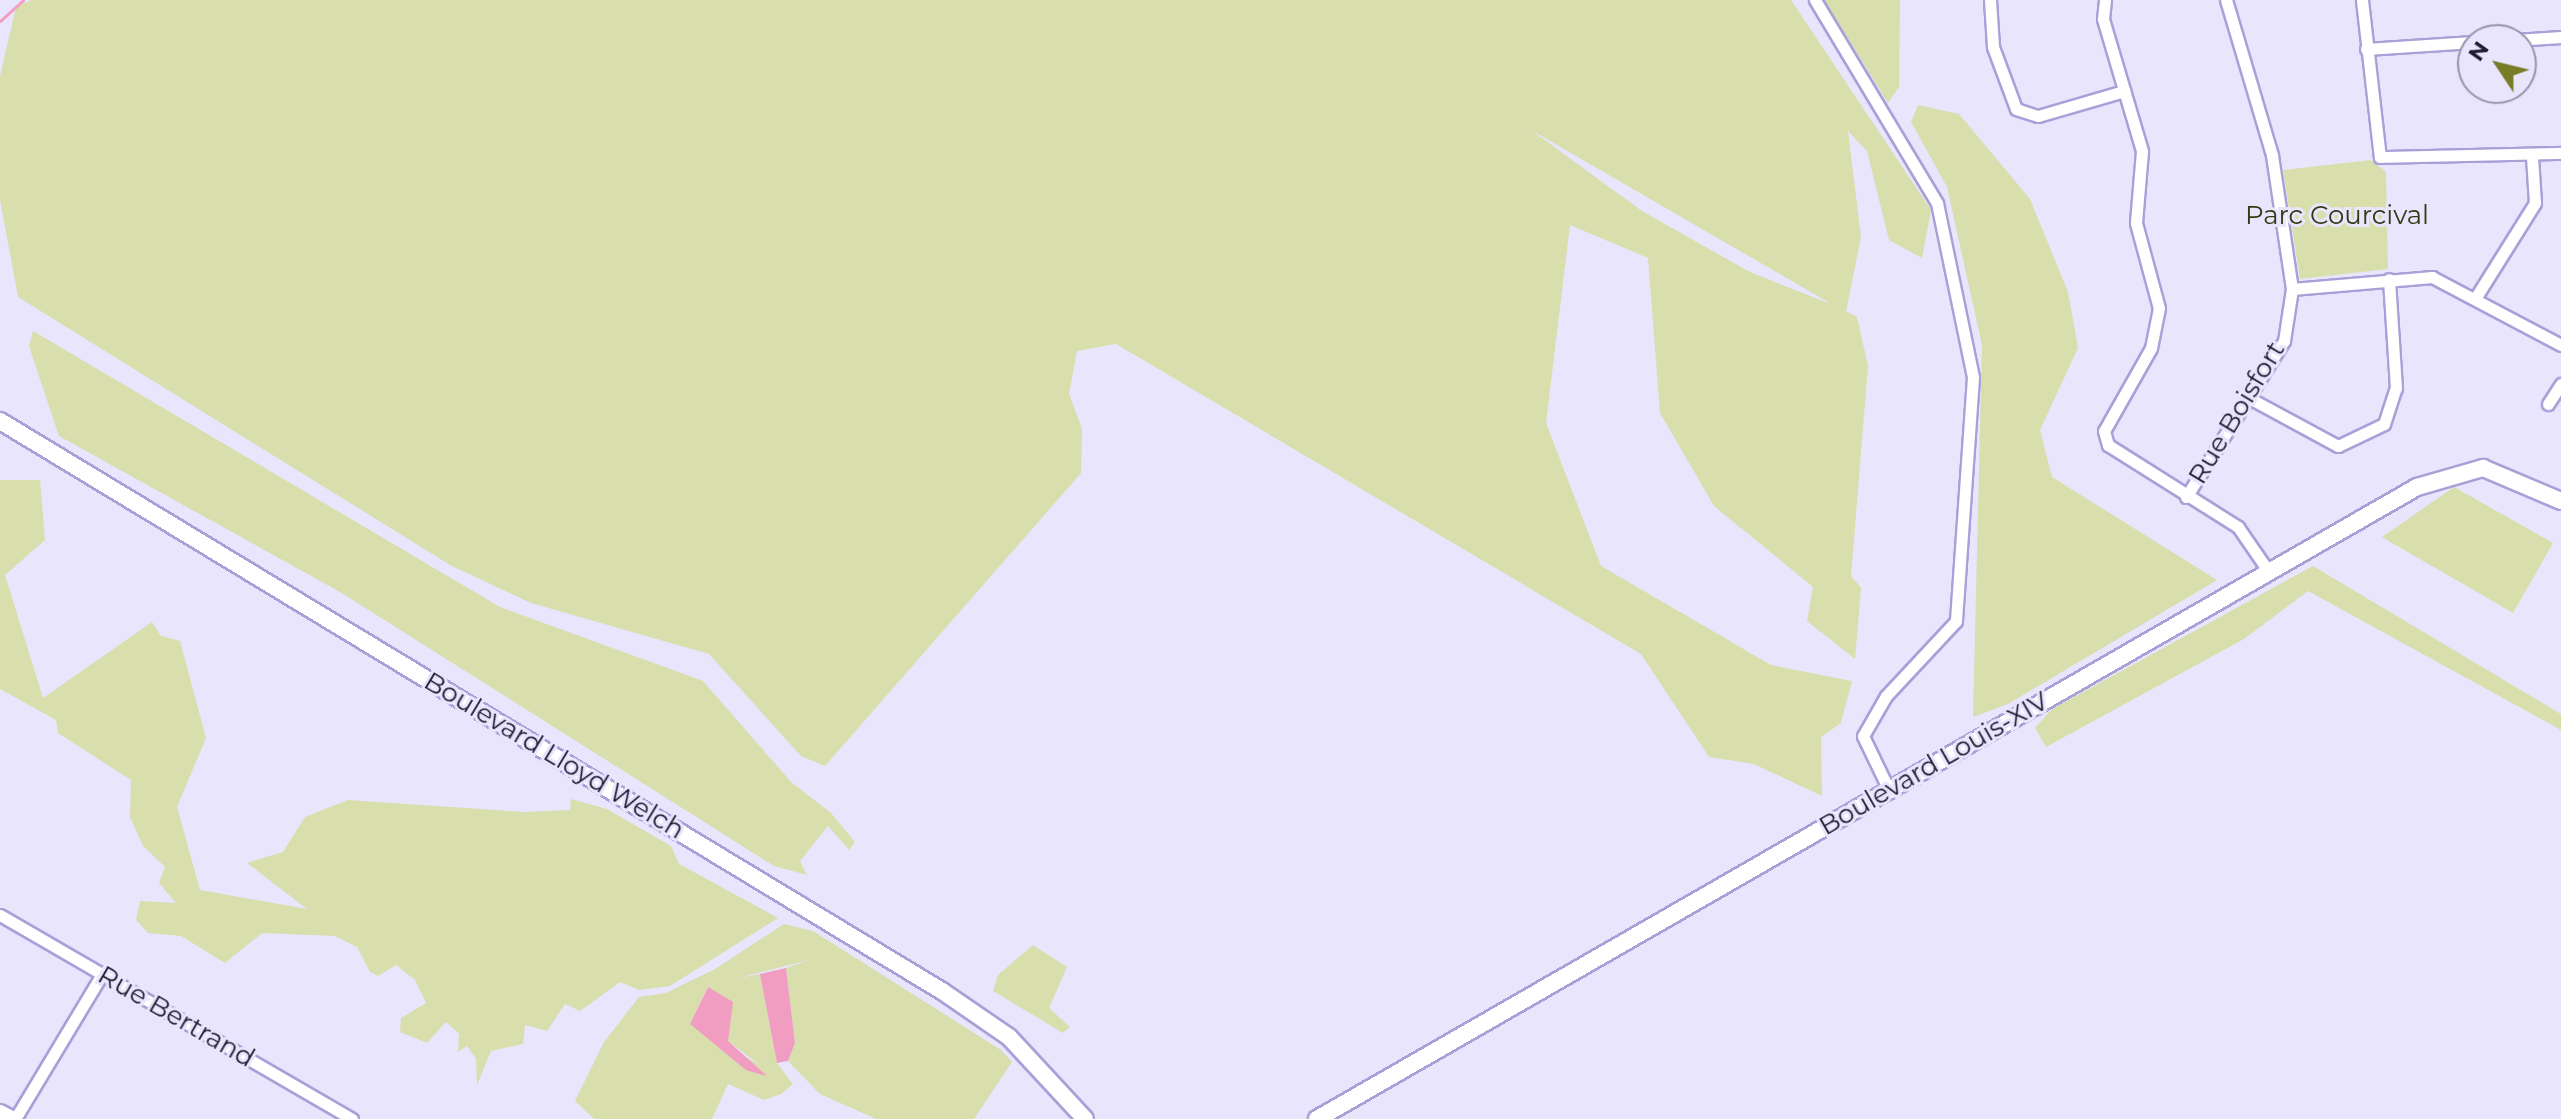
<!DOCTYPE html>
<style>
body{margin:0}
#map{position:relative;width:2561px;height:1119px;overflow:hidden;background:#e8e5fd;font-family:Montserrat,sans-serif}
div>[style]{position:absolute}
.green>*{inset:0;background:#d9dead}
.water>*{inset:0;background:#f09dc1}
.stream>*{height:3px;margin:-1.5px;padding:0 1.5px;transform-origin:1.5px;border-radius:1.5px;background:#f09dc1}
.roads{filter:drop-shadow(2px 0 #aaa0d8) drop-shadow(-2px 0 #aaa0d8) drop-shadow(0 2px #aaa0d8) drop-shadow(0 -2px #aaa0d8)}
.minor>*{height:11px;margin:-5.5px;padding:0 5.5px;transform-origin:5.5px;border-radius:5.5px;background:#fff}
.tertiary>*{height:14px;margin:-7px;padding:0 7px;transform-origin:7px;border-radius:7px;background:#fff}
.secondary>*{height:16px;margin:-8px;padding:0 8px;transform-origin:8px;border-radius:8px;background:#fff}
span{translate:-50% -50%;white-space:nowrap;text-align:center;line-height:1.15;-webkit-text-stroke:6px #e8e5fd;paint-order:stroke}
.park-label{font-size:26px;color:#373915}
.street-label{font-size:26px;color:#211c32}
.north{position:absolute;left:2457px;top:24px;width:80px;height:80px;box-sizing:border-box;background:#e8e5fd;border:2px solid #9895ac;border-radius:50%;rotate:305deg;font-size:22px;font-weight:700;line-height:32px;text-align:center;color:#211c32}
.north::after{content:'';display:block;margin:auto;width:28px;height:36px;background:#777c25;clip-path:polygon(50% 0,100% 100%,50% 72%,0 100%)}
</style>
<div id="map">
<div class="green">
<div style="clip-path:polygon(evenodd,31px 0,1791px 0,1931px 210px,1922px 258px,1889px 240px,1867px 151px,1848px 131px,1861px 237px,1846px 311px,1857px 317px,1868px 366px,1851px 576px,1861px 588px,1855px 659px,1807px 621px,1813px 587px,1714px 506px,1660px 413px,1648px 258px,1570px 225px,1546px 423px,1601px 566px,1771px 665px,1852px 681px,1841px 723px,1821px 737px,1822px 796px,1754px 764px,1709px 757px,1641px 654px,1116px 344px,1077px 351px,1069px 394px,1082px 429px,1081px 473px,825px 766px,801px 756px,709px 654px,531px 603px,450px 565px,18px 297px,0 200px,0 76px,16px 7px,31px 0,1531px 130px,1828px 302px,1828px 303px,1750px 272px,1642px 211px,1531px 130px)"></div>
<div style="clip-path:polygon(1824px 0,1900px 0,1899px 87px,1888px 103px)"></div>
<div style="clip-path:polygon(1918px 105px,1959px 114px,2030px 199px,2068px 292px,2078px 348px,2040px 430px,2052px 477px,2217px 580px,2008px 704px,1973px 717px,1982px 345px,1947px 187px,1911px 122px)"></div>
<div style="clip-path:polygon(2371px 160px,2386px 172px,2388px 269px,2300px 279px,2283px 170px)"></div>
<div style="clip-path:polygon(33px 331px,500px 607px,703px 681px,791px 782px,831px 813px,855px 842px,849px 850px,828px 826px,800px 861px,807px 875px,774px 866px,340px 592px,59px 436px,29px 346px)"></div>
<div style="clip-path:polygon(0 480px,40px 480px,45px 540px,5px 575px,43px 698px,152px 622px,161px 636px,180px 641px,206px 738px,177px 807px,200px 890px,307px 909px,247px 863px,283px 852px,305px 817px,348px 800px,524px 812px,570px 810px,571px 799px,607px 809px,671px 846px,679px 864px,778px 918px,670px 986px,639px 990px,620px 982px,580px 1011px,565px 1004px,547px 1031px,525px 1025px,523px 1044px,491px 1051px,477px 1085px,476px 1059px,467px 1046px,458px 1052px,459px 1034px,446px 1022px,427px 1043px,400px 1032px,401px 1018px,426px 1003px,415px 980px,396px 965px,378px 976px,370px 972px,357px 947px,335px 936px,262px 933px,225px 963px,181px 936px,148px 933px,136px 920px,140px 901px,176px 903px,159px 883px,165px 867px,143px 846px,130px 817px,131px 780px,58px 733px,56px 720px,0 689px)"></div>
<div style="clip-path:polygon(2454px 487px,2553px 543px,2513px 613px,2382px 537px)"></div>
<div style="clip-path:polygon(2313px 566px,2561px 714px,2561px 730px,2308px 591px,2244px 639px,2046px 747px,2035px 728px,2052px 709px)"></div>
<div style="clip-path:polygon(evenodd,784px 924px,813px 931px,1001px 1050px,1012px 1062px,974px 1119px,876px 1119px,820px 1094px,788px 1061px,795px 1043px,786px 968px,809px 960px,738px 978px,760px 974px,777px 1063px,793px 1084px,781px 1094px,764px 1100px,728px 1084px,712px 1119px,594px 1119px,575px 1101px,604px 1042px,639px 997px,666px 993px,715px 969px,784px 924px,708px 986px,726px 1019px,728px 1041px,761px 1066px,690px 1024px,708px 986px)"></div>
<div style="clip-path:polygon(1033px 945px,1067px 967px,1049px 1008px,1070px 1027px,1063px 1033px,993px 991px,998px 975px)"></div>
</div>
<div class="water">
<div style="clip-path:polygon(786px 968px,795px 1043px,788px 1061px,777px 1063px,760px 974px)"></div>
<div style="clip-path:polygon(708px 987px,733px 1002px,728px 1041px,767px 1076px,746px 1070px,690px 1024px)"></div>
</div>
<div class="stream">
<div style="left:0;top:21px;width:31px;rotate:-42deg"></div>
</div>
<div class="roads">
<div class="minor">
<div style="left:1815px;top:0;width:237px;rotate:59deg"></div>
<div style="left:1937px;top:203px;width:178px;rotate:78.3deg"></div>
<div style="left:1973px;top:377px;width:245px;rotate:94deg"></div>
<div style="left:1956px;top:621px;width:103px;rotate:133deg"></div>
<div style="left:1886px;top:696px;width:46px;rotate:119.9deg"></div>
<div style="left:1863px;top:736px;width:60px;rotate:64.3deg"></div>
<div style="left:1990px;top:0;width:47px;rotate:86.3deg"></div>
<div style="left:1993px;top:47px;width:66px;rotate:69.6deg"></div>
<div style="left:2016px;top:109px;width:23px;rotate:18deg"></div>
<div style="left:2038px;top:116px;width:90px;rotate:-16.2deg"></div>
<div style="left:2105px;top:0;width:19px;rotate:96deg"></div>
<div style="left:2103px;top:19px;width:138px;rotate:73.5deg"></div>
<div style="left:2142px;top:151px;width:72px;rotate:94.8deg"></div>
<div style="left:2136px;top:223px;width:88px;rotate:74.9deg"></div>
<div style="left:2159px;top:308px;width:41px;rotate:101.3deg"></div>
<div style="left:2151px;top:348px;width:95px;rotate:119.5deg"></div>
<div style="left:2104px;top:431px;width:15px;rotate:74deg"></div>
<div style="left:2108px;top:445px;width:154px;rotate:32.2deg"></div>
<div style="left:2238px;top:527px;width:55px;rotate:55.4deg"></div>
<div style="left:2362px;top:0;width:158px;rotate:83.5deg"></div>
<div style="left:2380px;top:157px;width:181px;rotate:-1.3deg"></div>
<div style="left:2515px;top:40px;width:46px;rotate:-3.7deg"></div>
<div style="left:2366px;top:49px;width:107px;rotate:-3.7deg"></div>
<div style="left:2292px;top:289px;width:141px;rotate:-4.9deg"></div>
<div style="left:2432px;top:277px;width:146px;rotate:27.8deg"></div>
<div style="left:2476px;top:297px;width:111px;rotate:-57.9deg"></div>
<div style="left:2535px;top:203px;width:46px;rotate:-93.7deg"></div>
<div style="left:2251px;top:399px;width:99px;rotate:28.4deg"></div>
<div style="left:2338px;top:446px;width:51px;rotate:-25.6deg"></div>
<div style="left:2384px;top:424px;width:38px;rotate:-72deg"></div>
<div style="left:2396px;top:388px;width:109px;rotate:-93.7deg"></div>
<div style="left:2548px;top:404px;width:24px;rotate:-57deg"></div>
<div style="left:2186px;top:497px;width:184px;rotate:-57.9deg"></div>
<div style="left:2284px;top:341px;width:53px;rotate:-81.3deg"></div>
<div style="left:2292px;top:289px;width:135px;rotate:-98.5deg"></div>
<div style="left:2272px;top:155px;width:162px;rotate:-106.5deg"></div>
<div style="left:0;top:915px;width:407px;rotate:30.1deg"></div>
<div style="left:15px;top:1119px;width:169px;rotate:-59deg"></div>
</div>
<div class="tertiary">
<div style="left:0;top:1112px;width:15px;rotate:28deg"></div>
</div>
<div class="secondary">
<div style="left:0;top:421px;width:1101px;rotate:31.18deg"></div>
<div style="left:942px;top:991px;width:81px;rotate:34.5deg"></div>
<div style="left:1009px;top:1037px;width:112px;rotate:47.2deg"></div>
<div style="left:1317px;top:1119px;width:1269px;rotate:-29.88deg"></div>
<div style="left:2417px;top:487px;width:69px;rotate:-16.1deg"></div>
<div style="left:2483px;top:468px;width:85px;rotate:22.9deg"></div>
</div>
</div>
<div class="park-label">
<span style="left:2337px;top:216px">Parc Courcival</span>
</div>
<div class="street-label">
<span style="left:2237px;top:413px;rotate:-59deg">Rue Boisfort</span>
<span style="left:554px;top:756px;rotate:31deg">Boulevard Lloyd Welch</span>
<span style="left:1934px;top:764px;rotate:-30deg">Boulevard Louis-XIV</span>
<span style="left:176px;top:1017px;rotate:30deg">Rue Bertrand</span>
</div>
<div class="north">N</div>
</div>
